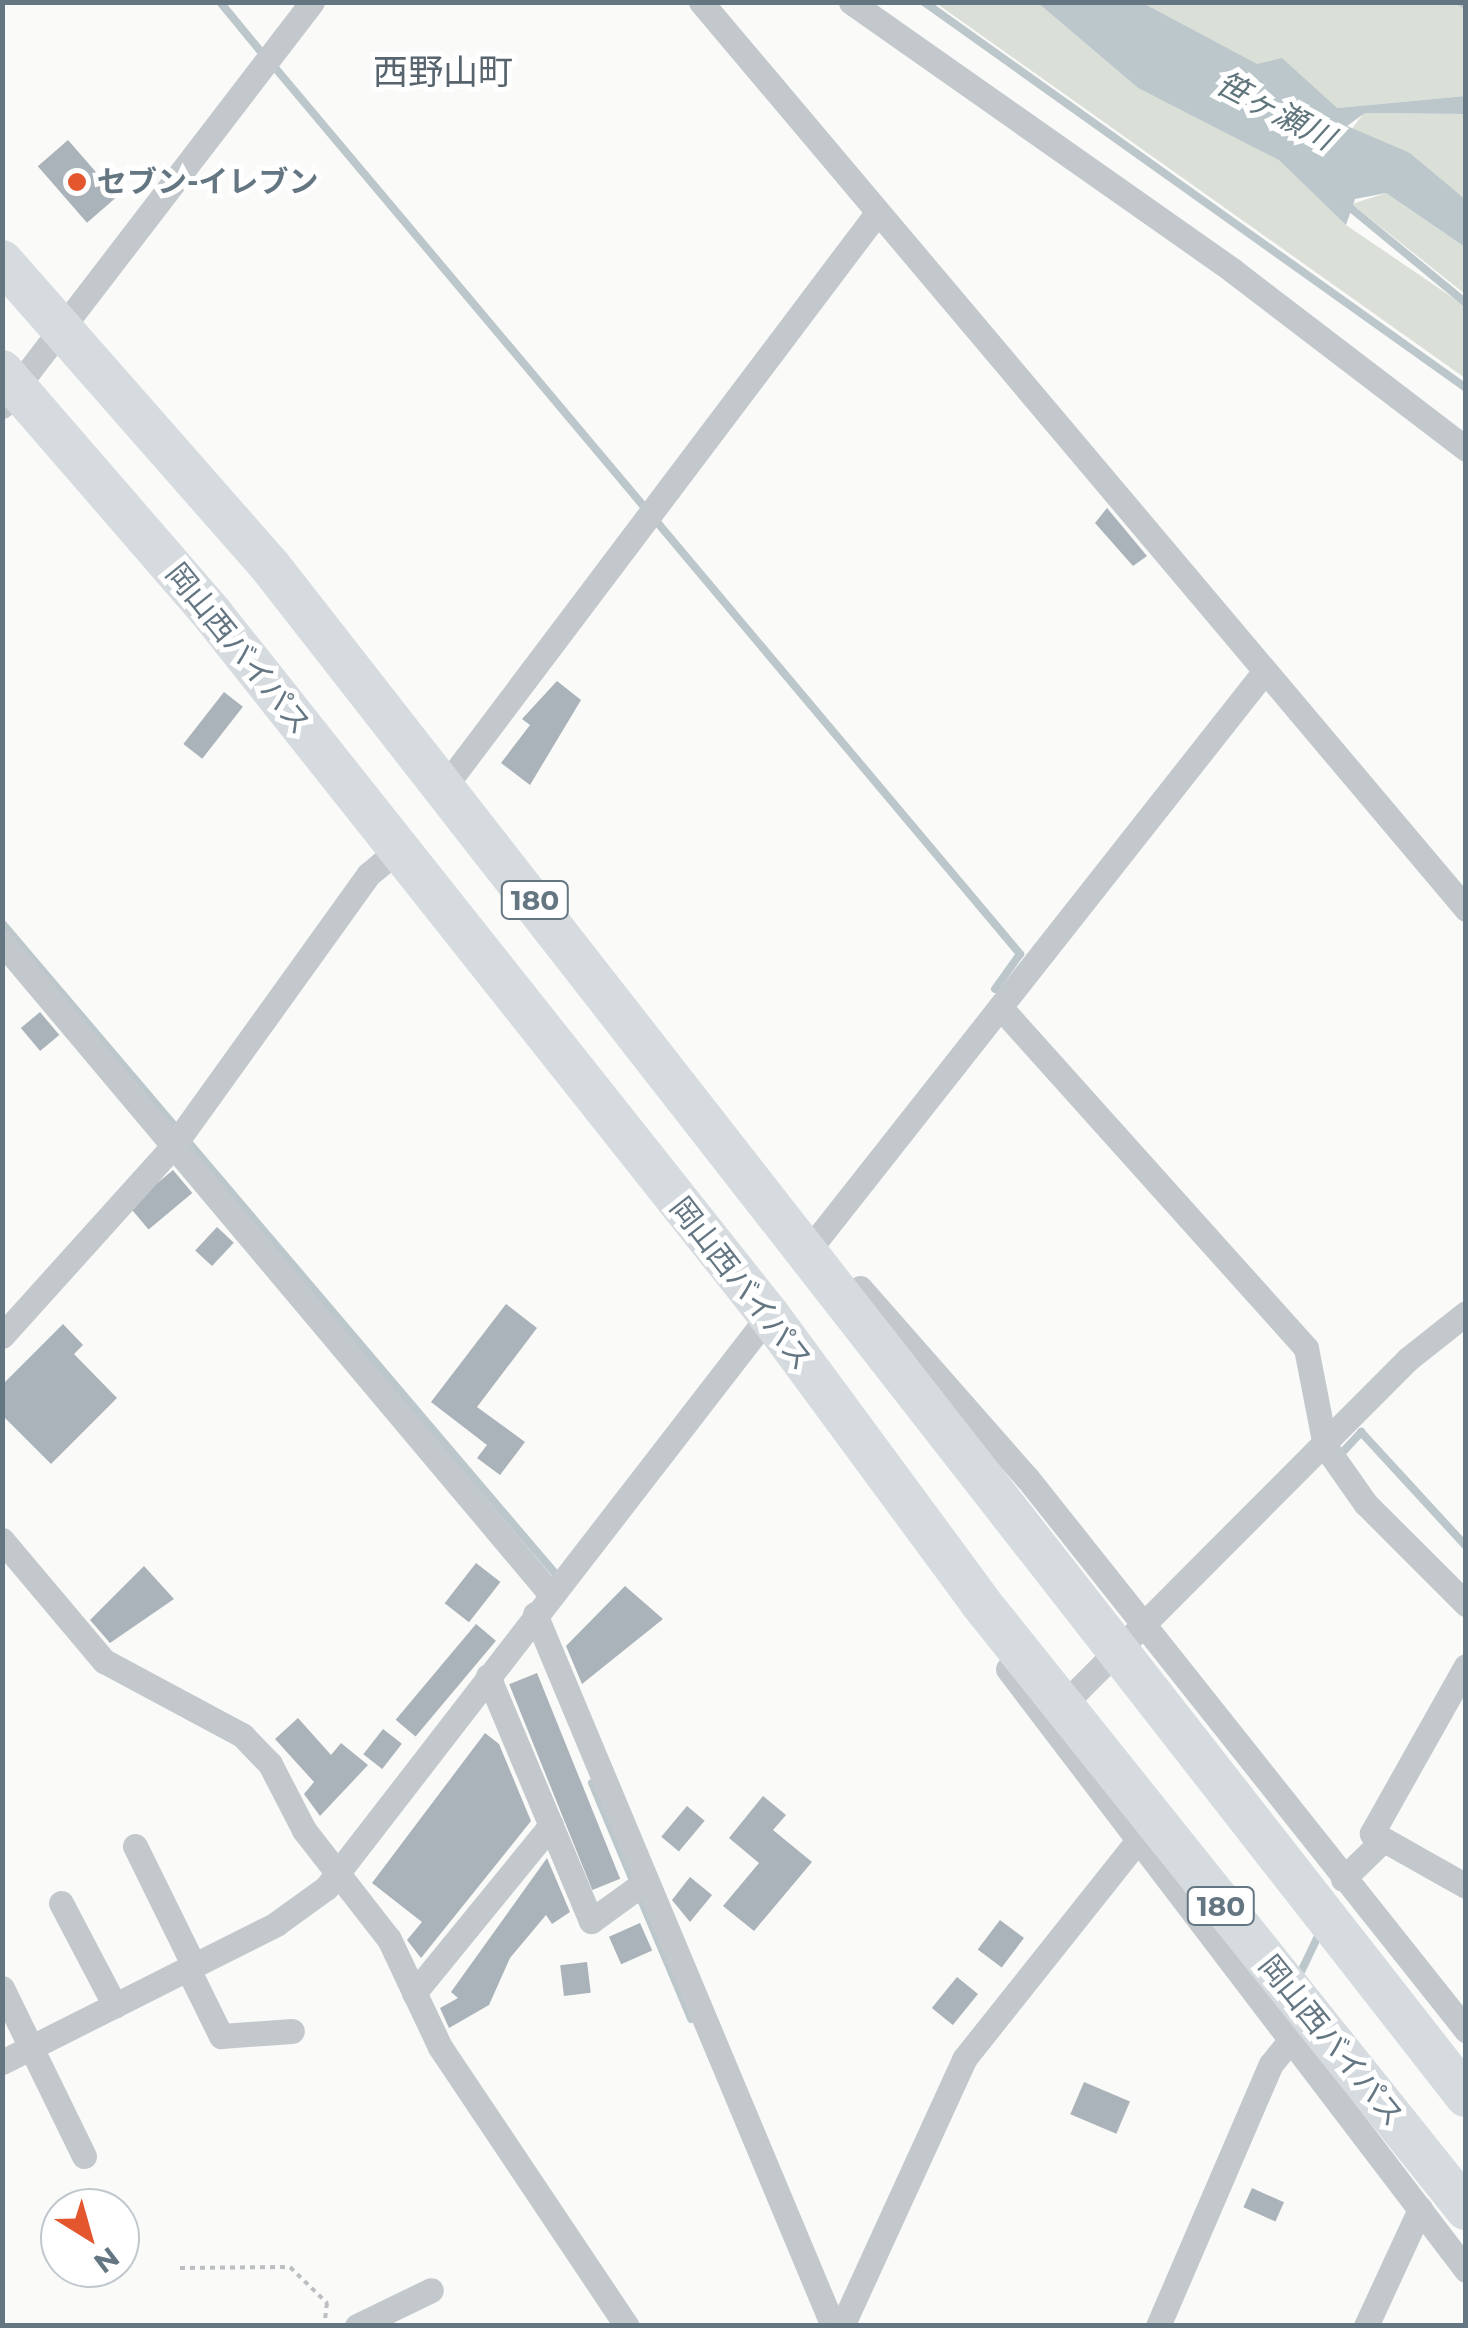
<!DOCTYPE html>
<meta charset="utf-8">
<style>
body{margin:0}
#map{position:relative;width:1468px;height:2328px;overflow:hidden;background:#fafaf8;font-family:Montserrat,"Noto Sans JP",sans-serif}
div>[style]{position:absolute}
.green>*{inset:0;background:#dadfd7}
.water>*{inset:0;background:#bbc7cb}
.stream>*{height:8px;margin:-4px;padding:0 4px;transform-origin:4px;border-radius:4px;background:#bbc7cb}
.building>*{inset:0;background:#aab3b9;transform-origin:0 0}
.path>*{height:4px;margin-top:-2px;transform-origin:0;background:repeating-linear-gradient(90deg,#bbbfc2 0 5px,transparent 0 10px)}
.service>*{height:12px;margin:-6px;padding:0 6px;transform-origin:6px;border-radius:6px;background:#c3c8cc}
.minor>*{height:25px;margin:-12.5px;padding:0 12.5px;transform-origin:12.5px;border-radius:12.5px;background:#c3c8cc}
.trunk>*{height:42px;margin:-21px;padding:0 21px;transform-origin:21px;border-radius:21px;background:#d6dbdf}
.dots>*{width:28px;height:28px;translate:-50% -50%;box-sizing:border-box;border:5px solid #fff;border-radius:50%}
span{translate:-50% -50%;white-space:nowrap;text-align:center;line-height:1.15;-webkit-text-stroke:10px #fff;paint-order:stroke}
.shield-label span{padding:2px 8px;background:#fff;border:2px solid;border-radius:8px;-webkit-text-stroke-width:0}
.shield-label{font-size:28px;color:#657683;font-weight:700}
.poi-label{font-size:30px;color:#657683;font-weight:700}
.left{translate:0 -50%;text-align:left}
.street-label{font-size:30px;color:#657683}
.water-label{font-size:32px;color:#60757c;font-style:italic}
.quarter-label{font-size:35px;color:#57646e}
.frame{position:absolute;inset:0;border:5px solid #657683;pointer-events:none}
.north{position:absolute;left:40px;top:2188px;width:100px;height:100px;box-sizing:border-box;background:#fff;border:2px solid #c1c8cd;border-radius:50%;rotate:143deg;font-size:28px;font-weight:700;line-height:40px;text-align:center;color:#657683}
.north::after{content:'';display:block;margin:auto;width:35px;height:45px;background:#e4572e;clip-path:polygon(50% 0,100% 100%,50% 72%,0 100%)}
</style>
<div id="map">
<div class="green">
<div style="clip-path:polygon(936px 3px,1038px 3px,1138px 88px,1279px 159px,1346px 225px,1465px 306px,1465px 378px)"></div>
<div style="clip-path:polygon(1143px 3px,1465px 3px,1465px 96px,1337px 108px)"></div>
<div style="clip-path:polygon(1364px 113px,1465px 114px,1465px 199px,1410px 153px,1350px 131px)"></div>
<div style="clip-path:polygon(1386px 193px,1465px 247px,1465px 294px,1352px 204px)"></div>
</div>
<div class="water">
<div style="clip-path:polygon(1038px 3px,1143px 3px,1257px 64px,1282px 58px,1337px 108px,1465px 96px,1465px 114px,1365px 113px,1347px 126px,1410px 153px,1465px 199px,1465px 247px,1386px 193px,1355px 199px,1346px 225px,1279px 160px,1138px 88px)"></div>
</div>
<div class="stream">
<div style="left:220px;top:2px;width:66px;rotate:50.5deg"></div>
<div style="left:924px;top:2px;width:665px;rotate:35.46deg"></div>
<div style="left:277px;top:70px;width:1155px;rotate:49.95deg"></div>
<div style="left:1020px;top:954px;width:43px;rotate:125.5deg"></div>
<div style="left:1347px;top:205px;width:154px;rotate:39.5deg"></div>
<div style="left:2px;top:923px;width:861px;rotate:49.62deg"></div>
<div style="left:1339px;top:1456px;width:33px;rotate:-47deg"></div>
<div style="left:1361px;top:1432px;width:155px;rotate:47.4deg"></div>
<div style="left:592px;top:1783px;width:256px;rotate:67.2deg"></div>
<div style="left:1298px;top:1978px;width:51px;rotate:-64.4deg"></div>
</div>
<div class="building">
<div style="left:68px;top:140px;width:75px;height:40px;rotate:49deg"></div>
<div style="clip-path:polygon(1107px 508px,1147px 556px,1133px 566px,1095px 523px)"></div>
<div style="clip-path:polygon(557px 681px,581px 700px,530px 785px,501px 763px,530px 725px,522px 719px)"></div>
<div style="left:224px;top:692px;width:24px;height:66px;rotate:38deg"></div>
<div style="left:40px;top:1012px;width:30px;height:25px;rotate:50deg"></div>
<div style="left:173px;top:1170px;width:30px;height:57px;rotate:50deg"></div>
<div style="left:217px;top:1227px;width:23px;height:32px;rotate:43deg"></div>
<div style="clip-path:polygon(506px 1304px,537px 1328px,477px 1407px,525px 1442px,500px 1475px,477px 1458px,487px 1445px,431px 1402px)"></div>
<div style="clip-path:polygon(63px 1324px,83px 1345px,74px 1354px,117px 1398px,51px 1464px,2px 1415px,2px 1385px)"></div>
<div style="left:476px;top:1563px;width:31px;height:51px;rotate:38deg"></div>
<div style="clip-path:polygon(144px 1566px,174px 1599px,110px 1643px,90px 1620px)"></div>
<div style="clip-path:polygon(625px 1586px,663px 1619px,582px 1684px,566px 1646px)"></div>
<div style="left:476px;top:1624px;width:26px;height:125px;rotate:40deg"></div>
<div style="left:537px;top:1673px;width:222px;height:30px;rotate:68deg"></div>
<div style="clip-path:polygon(298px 1718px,331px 1755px,341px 1743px,368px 1765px,320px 1816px,304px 1794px,314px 1782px,275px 1739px)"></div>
<div style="left:383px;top:1729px;width:24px;height:32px;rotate:38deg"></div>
<div style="clip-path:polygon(485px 1733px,499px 1744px,531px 1821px,421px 1958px,407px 1940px,422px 1922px,372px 1883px)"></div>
<div style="clip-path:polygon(763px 1796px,786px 1815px,773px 1830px,812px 1862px,754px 1931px,723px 1906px,759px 1863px,729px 1838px)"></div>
<div style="left:687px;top:1806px;width:23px;height:40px;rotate:40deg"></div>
<div style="clip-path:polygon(547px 1858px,570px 1912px,552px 1924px,546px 1915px,510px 1958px,489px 2005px,449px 2028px,440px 2008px,458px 1998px,451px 1992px)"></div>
<div style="clip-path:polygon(690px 1877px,712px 1895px,690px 1922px,672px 1900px)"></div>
<div style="left:1000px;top:1920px;width:30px;height:37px;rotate:37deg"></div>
<div style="left:640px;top:1923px;width:30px;height:34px;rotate:66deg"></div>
<div style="left:587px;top:1962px;width:31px;height:27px;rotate:83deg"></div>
<div style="left:957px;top:1977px;width:27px;height:40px;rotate:39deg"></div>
<div style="left:1084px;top:2082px;width:50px;height:35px;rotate:23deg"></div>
<div style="left:1252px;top:2188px;width:35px;height:21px;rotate:24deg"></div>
</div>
<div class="path">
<div style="left:180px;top:2268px;width:110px;rotate:-0.5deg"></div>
<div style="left:290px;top:2267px;width:52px;rotate:44.2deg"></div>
<div style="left:327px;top:2303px;width:23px;rotate:97deg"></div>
</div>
<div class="service">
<div style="left:1464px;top:2px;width:2px;rotate:27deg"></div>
</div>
<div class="minor">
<div style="left:701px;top:2px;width:1187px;rotate:49.85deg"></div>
<div style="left:851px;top:2px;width:466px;rotate:35.1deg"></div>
<div style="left:1232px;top:270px;width:295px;rotate:37.4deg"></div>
<div style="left:2px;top:406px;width:509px;rotate:-52.5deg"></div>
<div style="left:445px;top:786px;width:718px;rotate:-52.99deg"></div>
<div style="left:2px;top:942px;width:848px;rotate:49.93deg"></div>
<div style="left:1000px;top:1007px;width:458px;rotate:48.1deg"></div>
<div style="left:1306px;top:1348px;width:100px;rotate:79deg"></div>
<div style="left:1325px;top:1446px;width:70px;rotate:54.9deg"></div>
<div style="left:1365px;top:1503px;width:143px;rotate:45deg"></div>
<div style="left:818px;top:1238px;width:721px;rotate:-51.76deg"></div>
<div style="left:860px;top:1288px;width:254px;rotate:48.7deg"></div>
<div style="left:1028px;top:1479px;width:704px;rotate:51.52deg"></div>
<div style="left:2px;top:1336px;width:257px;rotate:-48deg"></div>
<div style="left:174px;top:1145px;width:334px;rotate:-54.3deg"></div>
<div style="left:369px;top:874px;width:38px;rotate:-40deg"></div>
<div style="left:2px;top:1540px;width:158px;rotate:49.9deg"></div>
<div style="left:104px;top:1661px;width:157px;rotate:28.2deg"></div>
<div style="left:242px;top:1735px;width:40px;rotate:46deg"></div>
<div style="left:270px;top:1764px;width:74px;rotate:62.7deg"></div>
<div style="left:304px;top:1830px;width:138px;rotate:52.1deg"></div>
<div style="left:389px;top:1939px;width:119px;rotate:64.7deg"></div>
<div style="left:440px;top:2047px;width:336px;rotate:56.2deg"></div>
<div style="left:535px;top:1614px;width:772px;rotate:67.29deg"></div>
<div style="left:1466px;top:1666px;width:192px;rotate:119.4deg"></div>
<div style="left:1372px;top:1833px;width:108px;rotate:29.4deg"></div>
<div style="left:1008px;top:1669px;width:756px;rotate:52.69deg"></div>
<div style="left:488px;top:1676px;width:266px;rotate:67.2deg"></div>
<div style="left:591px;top:1921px;width:62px;rotate:-35.8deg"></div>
<div style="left:1054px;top:1714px;width:501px;rotate:-45.08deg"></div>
<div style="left:1408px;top:1359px;width:74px;rotate:-38.4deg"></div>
<div style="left:135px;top:1846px;width:134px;rotate:63.8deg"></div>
<div style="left:1343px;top:1879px;width:50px;rotate:-44.2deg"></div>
<div style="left:61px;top:1903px;width:116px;rotate:62.3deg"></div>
<div style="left:188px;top:1969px;width:75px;rotate:63.8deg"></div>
<div style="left:221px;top:2036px;width:71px;rotate:-4deg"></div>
<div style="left:2px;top:1988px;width:187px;rotate:64deg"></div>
<div style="left:414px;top:1993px;width:217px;rotate:-50.8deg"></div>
<div style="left:2px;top:2062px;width:307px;rotate:-26.7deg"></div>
<div style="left:276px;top:1924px;width:62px;rotate:-35.8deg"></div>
<div style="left:326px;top:1888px;width:708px;rotate:-52.29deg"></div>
<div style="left:357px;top:2326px;width:82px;rotate:-25.9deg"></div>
<div style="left:842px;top:2326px;width:294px;rotate:-65.4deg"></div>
<div style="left:964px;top:2059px;width:281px;rotate:-51.5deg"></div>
<div style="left:1158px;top:2326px;width:285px;rotate:-66.7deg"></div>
<div style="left:1271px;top:2064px;width:32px;rotate:-51deg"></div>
<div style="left:1366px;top:2326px;width:129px;rotate:-65.2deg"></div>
</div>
<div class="trunk">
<div style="left:2px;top:261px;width:406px;rotate:48.7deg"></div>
<div style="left:270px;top:566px;width:1942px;rotate:51.99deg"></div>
<div style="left:2px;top:371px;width:323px;rotate:49.1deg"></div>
<div style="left:213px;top:615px;width:893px;rotate:51.55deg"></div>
<div style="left:768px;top:1314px;width:358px;rotate:53.6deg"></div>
<div style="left:980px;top:1602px;width:778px;rotate:51.32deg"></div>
</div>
<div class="dots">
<div style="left:77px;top:182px;background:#e4572e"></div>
</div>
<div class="shield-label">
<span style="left:535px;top:900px">180</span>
<span style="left:1221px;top:1906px">180</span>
</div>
<div class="poi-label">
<span class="left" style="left:97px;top:182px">セブン-イレブン</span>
</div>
<div class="street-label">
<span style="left:238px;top:649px;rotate:51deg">岡山西バイパス</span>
<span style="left:741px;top:1284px;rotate:52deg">岡山西バイパス</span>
<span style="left:1331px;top:2041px;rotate:51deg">岡山西バイパス</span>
</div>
<div class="water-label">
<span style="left:1275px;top:111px;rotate:28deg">笹ヶ瀬川</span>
</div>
<div class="quarter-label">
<span style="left:443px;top:72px">西野山町</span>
</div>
<div class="frame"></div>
<div class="north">N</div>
</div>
